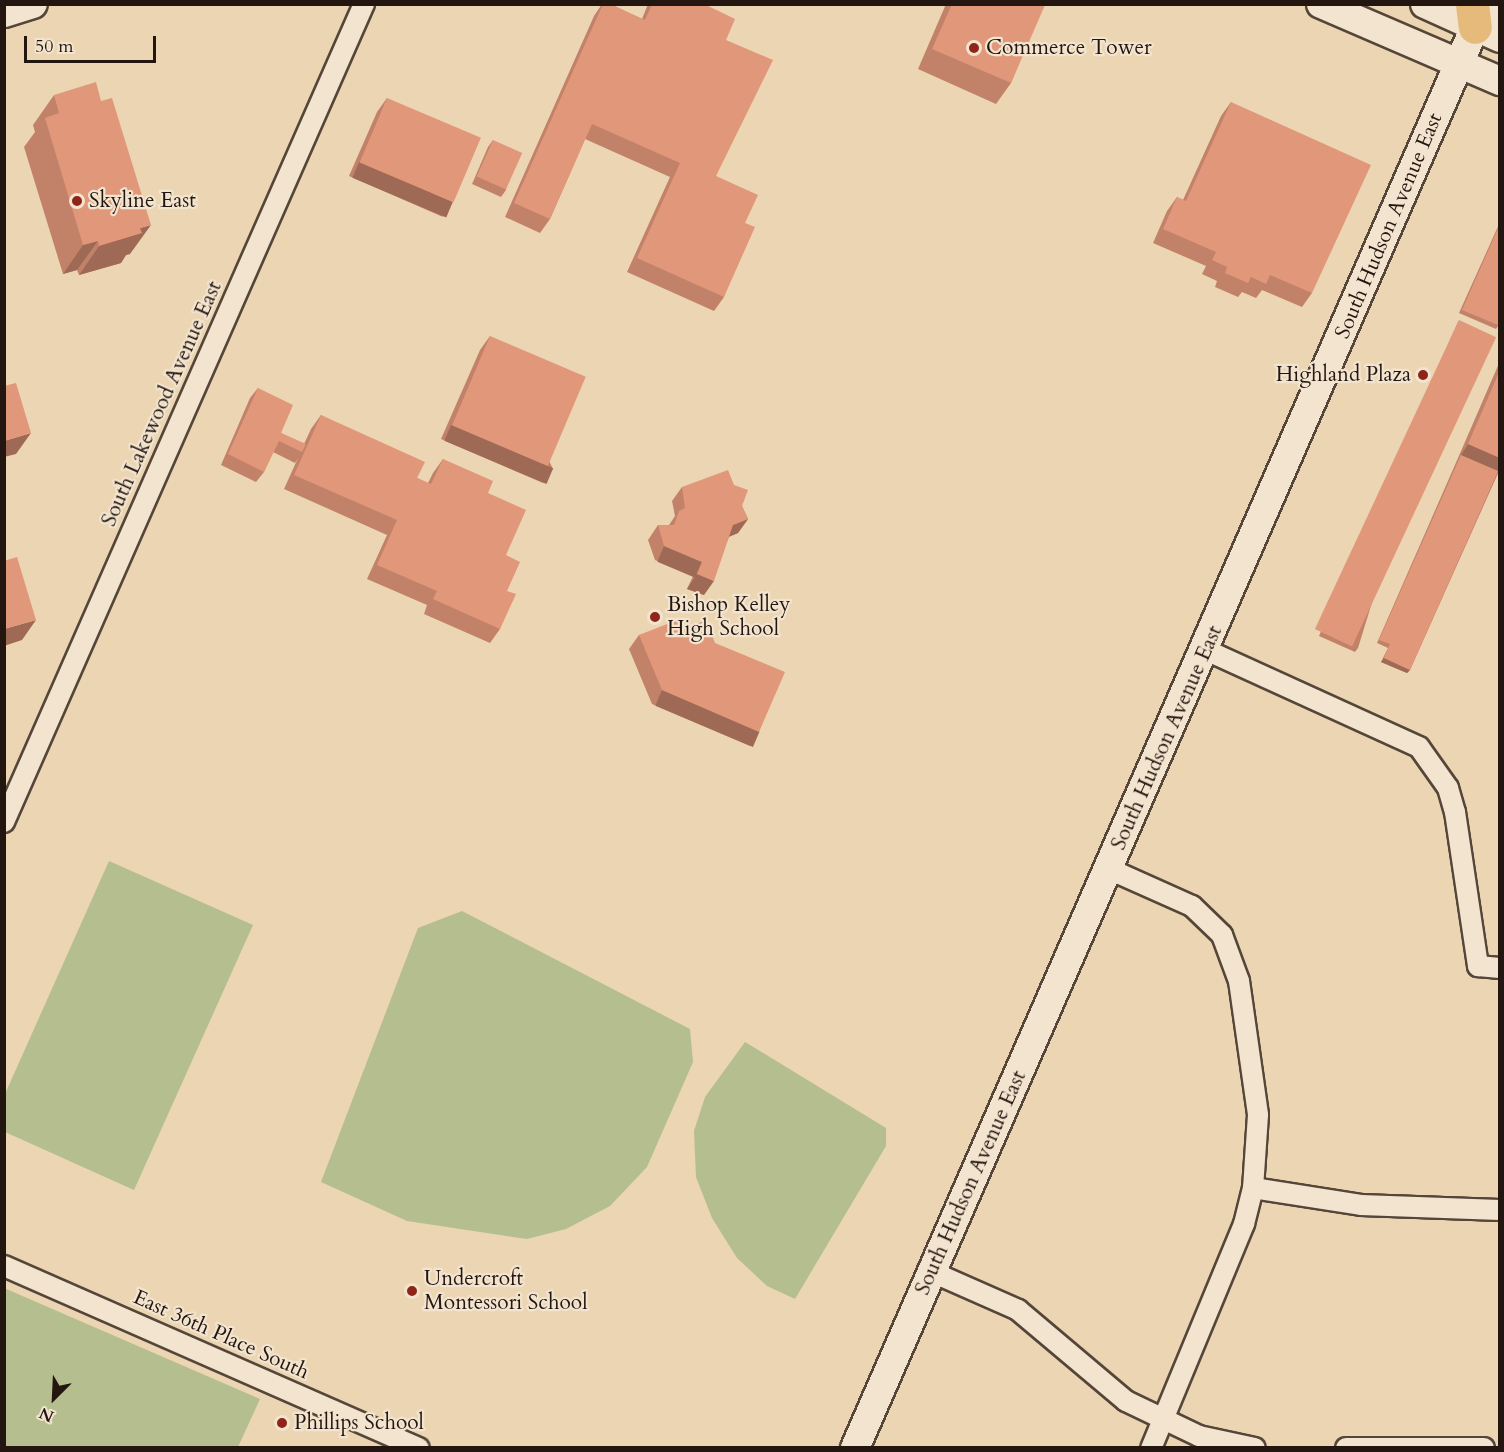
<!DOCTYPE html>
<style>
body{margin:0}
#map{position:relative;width:1504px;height:1452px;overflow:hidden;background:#ebd5b3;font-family:Cardo,serif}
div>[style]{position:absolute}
.green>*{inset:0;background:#b5be8e}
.roads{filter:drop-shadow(2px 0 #554639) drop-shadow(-2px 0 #554639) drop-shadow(0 2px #554639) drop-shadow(0 -2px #554639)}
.street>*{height:20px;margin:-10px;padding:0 10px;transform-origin:10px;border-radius:10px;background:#f2e4ce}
.secondary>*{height:28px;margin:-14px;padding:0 14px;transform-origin:14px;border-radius:14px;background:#f2e4ce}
.highway>*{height:33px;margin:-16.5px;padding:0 16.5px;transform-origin:16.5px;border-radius:16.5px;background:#e6ba7a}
.wall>*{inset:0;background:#c28269}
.shaded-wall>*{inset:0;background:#9e6a55;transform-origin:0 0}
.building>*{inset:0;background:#e1977a;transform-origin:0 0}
.dots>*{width:16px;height:16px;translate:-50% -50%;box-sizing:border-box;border:3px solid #f2e4ce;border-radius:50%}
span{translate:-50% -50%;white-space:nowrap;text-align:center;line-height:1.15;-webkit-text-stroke:4.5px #f2e4ce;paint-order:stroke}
.poi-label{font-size:21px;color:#231610}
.left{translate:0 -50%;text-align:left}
.right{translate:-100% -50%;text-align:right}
.street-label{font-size:21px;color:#231610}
.frame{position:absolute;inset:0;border:6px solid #231610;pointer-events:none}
.north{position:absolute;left:24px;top:1368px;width:60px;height:60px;-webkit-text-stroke:4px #f2e4ce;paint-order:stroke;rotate:204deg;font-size:16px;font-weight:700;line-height:24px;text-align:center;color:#231610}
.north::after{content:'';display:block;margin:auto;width:21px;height:27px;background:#231610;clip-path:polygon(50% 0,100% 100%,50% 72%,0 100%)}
.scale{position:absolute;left:24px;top:36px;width:132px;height:27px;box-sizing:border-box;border:3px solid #231610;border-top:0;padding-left:8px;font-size:18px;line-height:21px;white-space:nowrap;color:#231610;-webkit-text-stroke:4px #f2e4ce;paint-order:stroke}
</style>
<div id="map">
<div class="green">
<div style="clip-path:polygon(109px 861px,253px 925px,134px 1190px,5px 1132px,5px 1094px)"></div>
<div style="clip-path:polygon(462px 911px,690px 1029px,693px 1062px,647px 1167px,610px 1206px,566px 1229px,527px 1239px,407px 1221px,321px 1182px,418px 928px)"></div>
<div style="clip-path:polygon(745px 1042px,886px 1128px,886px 1146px,795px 1299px,767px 1286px,737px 1258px,712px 1218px,696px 1177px,694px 1131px,705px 1097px)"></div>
<div style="clip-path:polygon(4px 1288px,260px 1399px,238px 1447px,5px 1447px)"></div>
</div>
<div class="roads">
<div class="street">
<div style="left:1206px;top:650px;width:234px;rotate:24.5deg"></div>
<div style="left:1419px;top:747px;width:50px;rotate:54.7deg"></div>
<div style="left:1448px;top:788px;width:25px;rotate:74deg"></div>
<div style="left:1455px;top:812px;width:156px;rotate:81.5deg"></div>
<div style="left:1478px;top:966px;width:22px;rotate:5deg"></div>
<div style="left:4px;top:822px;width:894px;rotate:-66.25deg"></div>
<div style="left:1109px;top:869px;width:91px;rotate:24deg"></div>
<div style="left:1192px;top:906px;width:42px;rotate:44deg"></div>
<div style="left:1222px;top:935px;width:49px;rotate:69.7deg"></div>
<div style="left:1239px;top:981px;width:135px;rotate:81.9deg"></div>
<div style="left:1258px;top:1115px;width:73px;rotate:93.9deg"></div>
<div style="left:1253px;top:1188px;width:37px;rotate:104deg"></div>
<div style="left:1244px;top:1224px;width:243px;rotate:112.5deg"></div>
<div style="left:1253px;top:1188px;width:109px;rotate:8.9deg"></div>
<div style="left:1361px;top:1205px;width:139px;rotate:2.1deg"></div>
<div style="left:4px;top:1266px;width:453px;rotate:23.7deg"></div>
<div style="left:932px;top:1272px;width:94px;rotate:23.8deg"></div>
<div style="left:1018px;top:1310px;width:141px;rotate:40.1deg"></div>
<div style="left:1126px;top:1401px;width:81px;rotate:25.6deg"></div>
<div style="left:1199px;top:1436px;width:57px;rotate:12.1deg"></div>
<div style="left:1346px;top:1448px;width:138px"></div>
</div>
<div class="secondary">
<div style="left:1321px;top:4px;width:195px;rotate:23.3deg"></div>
<div style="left:1425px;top:4px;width:82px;rotate:24.4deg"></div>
<div style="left:4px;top:13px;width:30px;rotate:-17deg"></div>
<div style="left:855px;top:1448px;width:1550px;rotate:-66.43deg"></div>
<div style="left:1475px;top:27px;width:31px;rotate:-37deg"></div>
</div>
<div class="highway">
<div style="left:1472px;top:4px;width:23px;rotate:83deg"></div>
</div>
</div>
<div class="wall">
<div style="clip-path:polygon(602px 4px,610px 4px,642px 19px,648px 4px,704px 4px,726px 40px,716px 176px,745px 223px,724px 297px,714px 311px,627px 272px,670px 177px,585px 139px,550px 219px,540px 233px,505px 217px,594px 16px)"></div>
<div style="clip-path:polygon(946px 4px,1043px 4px,1011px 83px,996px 104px,918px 69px)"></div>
<div style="clip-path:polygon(54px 95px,130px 254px,126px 255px,121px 263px,79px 275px,77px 270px,63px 274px,24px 147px,35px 132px,33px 125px)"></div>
<div style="clip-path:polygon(387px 98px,443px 217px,349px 176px,377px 112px)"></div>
<div style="clip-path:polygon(1231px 102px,1312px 293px,1302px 307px,1262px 290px,1256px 298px,1242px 292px,1238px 297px,1215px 287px,1217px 281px,1202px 274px,1206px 266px,1153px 243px,1167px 211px,1177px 197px,1183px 200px,1221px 116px)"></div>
<div style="clip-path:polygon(493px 140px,506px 190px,501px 197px,472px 184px,488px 147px)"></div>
<div style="clip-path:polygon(1500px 222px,1500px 323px,1496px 329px,1459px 313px)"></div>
<div style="clip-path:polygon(1459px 320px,1358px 648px,1355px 652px,1319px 636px,1457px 324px)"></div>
<div style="clip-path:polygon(490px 336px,553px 469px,543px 483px,441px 439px,480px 350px)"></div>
<div style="clip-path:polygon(1500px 361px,1500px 469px,1410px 670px,1407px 673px,1381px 662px,1388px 648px,1377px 643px,1458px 458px)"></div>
<div style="clip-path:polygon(258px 388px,281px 433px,304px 444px,311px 429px,321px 415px,417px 478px,428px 483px,433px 473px,443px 459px,488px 493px,506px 555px,507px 591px,500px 629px,490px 643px,424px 614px,427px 605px,367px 579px,387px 535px,284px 489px,298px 458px,295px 463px,273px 452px,264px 472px,256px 482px,221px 465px,250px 398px)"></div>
<div style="clip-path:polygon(682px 487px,742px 506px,748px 519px,738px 533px,729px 537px,704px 595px,687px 589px,693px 576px,655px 560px,648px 540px,658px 525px,669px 525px,675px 516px,672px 501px)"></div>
<div style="clip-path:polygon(684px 629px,715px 643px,759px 732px,750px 746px,652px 704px,629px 649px,639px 635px)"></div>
</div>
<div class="shaded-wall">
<div style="left:359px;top:162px;width:102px;height:17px;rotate:23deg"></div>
<div style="clip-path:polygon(151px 225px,130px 254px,126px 255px,121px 263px,79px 275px,99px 246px,140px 228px)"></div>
<div style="clip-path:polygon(98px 241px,77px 270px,63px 274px,83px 245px)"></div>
<div style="left:451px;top:425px;width:111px;height:17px;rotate:23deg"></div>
<div style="clip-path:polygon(31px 433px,16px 454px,4px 457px,4px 441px)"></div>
<div style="clip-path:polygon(1468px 444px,1500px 458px,1500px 469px,1496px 474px,1461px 455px)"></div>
<div style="clip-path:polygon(748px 519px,738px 533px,723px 539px,733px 525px)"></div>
<div style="left:664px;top:546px;width:41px;height:17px;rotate:23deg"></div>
<div style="clip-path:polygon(697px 574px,714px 581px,704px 595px,687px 589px)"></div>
<div style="clip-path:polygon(36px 620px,22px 640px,4px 646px,4px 629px)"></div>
<div style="clip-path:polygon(1384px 658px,1410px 670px,1407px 673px,1381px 662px)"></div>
<div style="left:662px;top:690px;width:106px;height:17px;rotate:23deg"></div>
</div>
<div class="building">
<div style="clip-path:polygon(603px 4px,610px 4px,645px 20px,652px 4px,704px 4px,735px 19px,726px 40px,773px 60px,716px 176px,758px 195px,745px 223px,755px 227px,724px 297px,637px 258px,680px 163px,592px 124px,550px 219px,514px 203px)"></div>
<div style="clip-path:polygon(952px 4px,1043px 4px,1045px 5px,1011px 83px,932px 49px)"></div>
<div style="clip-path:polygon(96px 82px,101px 101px,112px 98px,151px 225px,140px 228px,142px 233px,99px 246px,98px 241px,83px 245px,45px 118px,59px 113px,54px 95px)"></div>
<div style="left:387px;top:98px;width:102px;height:70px;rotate:23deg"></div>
<div style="clip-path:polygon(1231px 102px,1371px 165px,1312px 293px,1270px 275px,1266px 284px,1251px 277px,1248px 283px,1225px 273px,1227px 267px,1212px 260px,1216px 252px,1163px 229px,1177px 197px,1186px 201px)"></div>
<div style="left:493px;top:140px;width:32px;height:40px;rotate:24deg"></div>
<div style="clip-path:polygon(1500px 224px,1500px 323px,1498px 325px,1462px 310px)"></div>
<div style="left:1459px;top:320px;width:41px;height:341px;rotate:25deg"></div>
<div style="left:490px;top:336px;width:104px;height:97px;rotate:23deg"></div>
<div style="clip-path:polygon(1500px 370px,1500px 458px,1468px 444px)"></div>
<div style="clip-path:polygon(16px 383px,31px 433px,4px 441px,4px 386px)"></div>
<div style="clip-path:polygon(258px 388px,293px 405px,281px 433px,306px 444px,302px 452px,279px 441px,264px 472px,228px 454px)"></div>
<div style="clip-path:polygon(321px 415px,425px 462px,417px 478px,431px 484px,443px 459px,493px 481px,488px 493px,526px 510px,506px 555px,520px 562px,507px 591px,516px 594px,500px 629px,433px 599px,437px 591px,377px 565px,397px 520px,294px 475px)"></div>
<div style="clip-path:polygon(1461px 455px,1498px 471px,1410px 670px,1384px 658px,1390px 644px,1379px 640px)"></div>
<div style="clip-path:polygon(728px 470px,734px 485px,748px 490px,742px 506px,748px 519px,733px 525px,714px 581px,697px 574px,702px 562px,664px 546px,658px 525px,674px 525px,679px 511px,685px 508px,682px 487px)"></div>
<div style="clip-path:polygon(17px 557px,36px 620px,4px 629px,4px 561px)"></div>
<div style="clip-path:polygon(680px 619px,684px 629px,706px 620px,715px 643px,785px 672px,759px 732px,662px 690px,639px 635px)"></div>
</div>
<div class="dots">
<div style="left:974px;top:48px;background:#8f2418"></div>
<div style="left:77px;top:201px;background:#8f2418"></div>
<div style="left:1423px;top:375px;background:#8f2418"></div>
<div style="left:655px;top:617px;background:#8f2418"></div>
<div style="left:412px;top:1291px;background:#8f2418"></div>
<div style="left:282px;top:1423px;background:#8f2418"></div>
</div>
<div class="poi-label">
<span class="left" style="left:986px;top:48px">Commerce Tower</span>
<span class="left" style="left:89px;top:201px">Skyline East</span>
<span class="right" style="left:1411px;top:375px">Highland Plaza</span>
<span class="left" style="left:667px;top:617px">Bishop Kelley<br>High School</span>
<span class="left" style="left:424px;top:1291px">Undercroft<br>Montessori School</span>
<span class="left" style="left:294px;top:1423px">Phillips School</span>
</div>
<div class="street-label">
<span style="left:1389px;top:226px;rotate:-67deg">South Hudson Avenue East</span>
<span style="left:162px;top:404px;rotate:-66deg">South Lakewood Avenue East</span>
<span style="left:1167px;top:738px;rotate:-66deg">South Hudson Avenue East</span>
<span style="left:971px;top:1183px;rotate:-66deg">South Hudson Avenue East</span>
<span style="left:221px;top:1335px;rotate:24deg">East 36th Place South</span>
</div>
<div class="frame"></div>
<div class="north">N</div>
<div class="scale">50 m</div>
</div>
